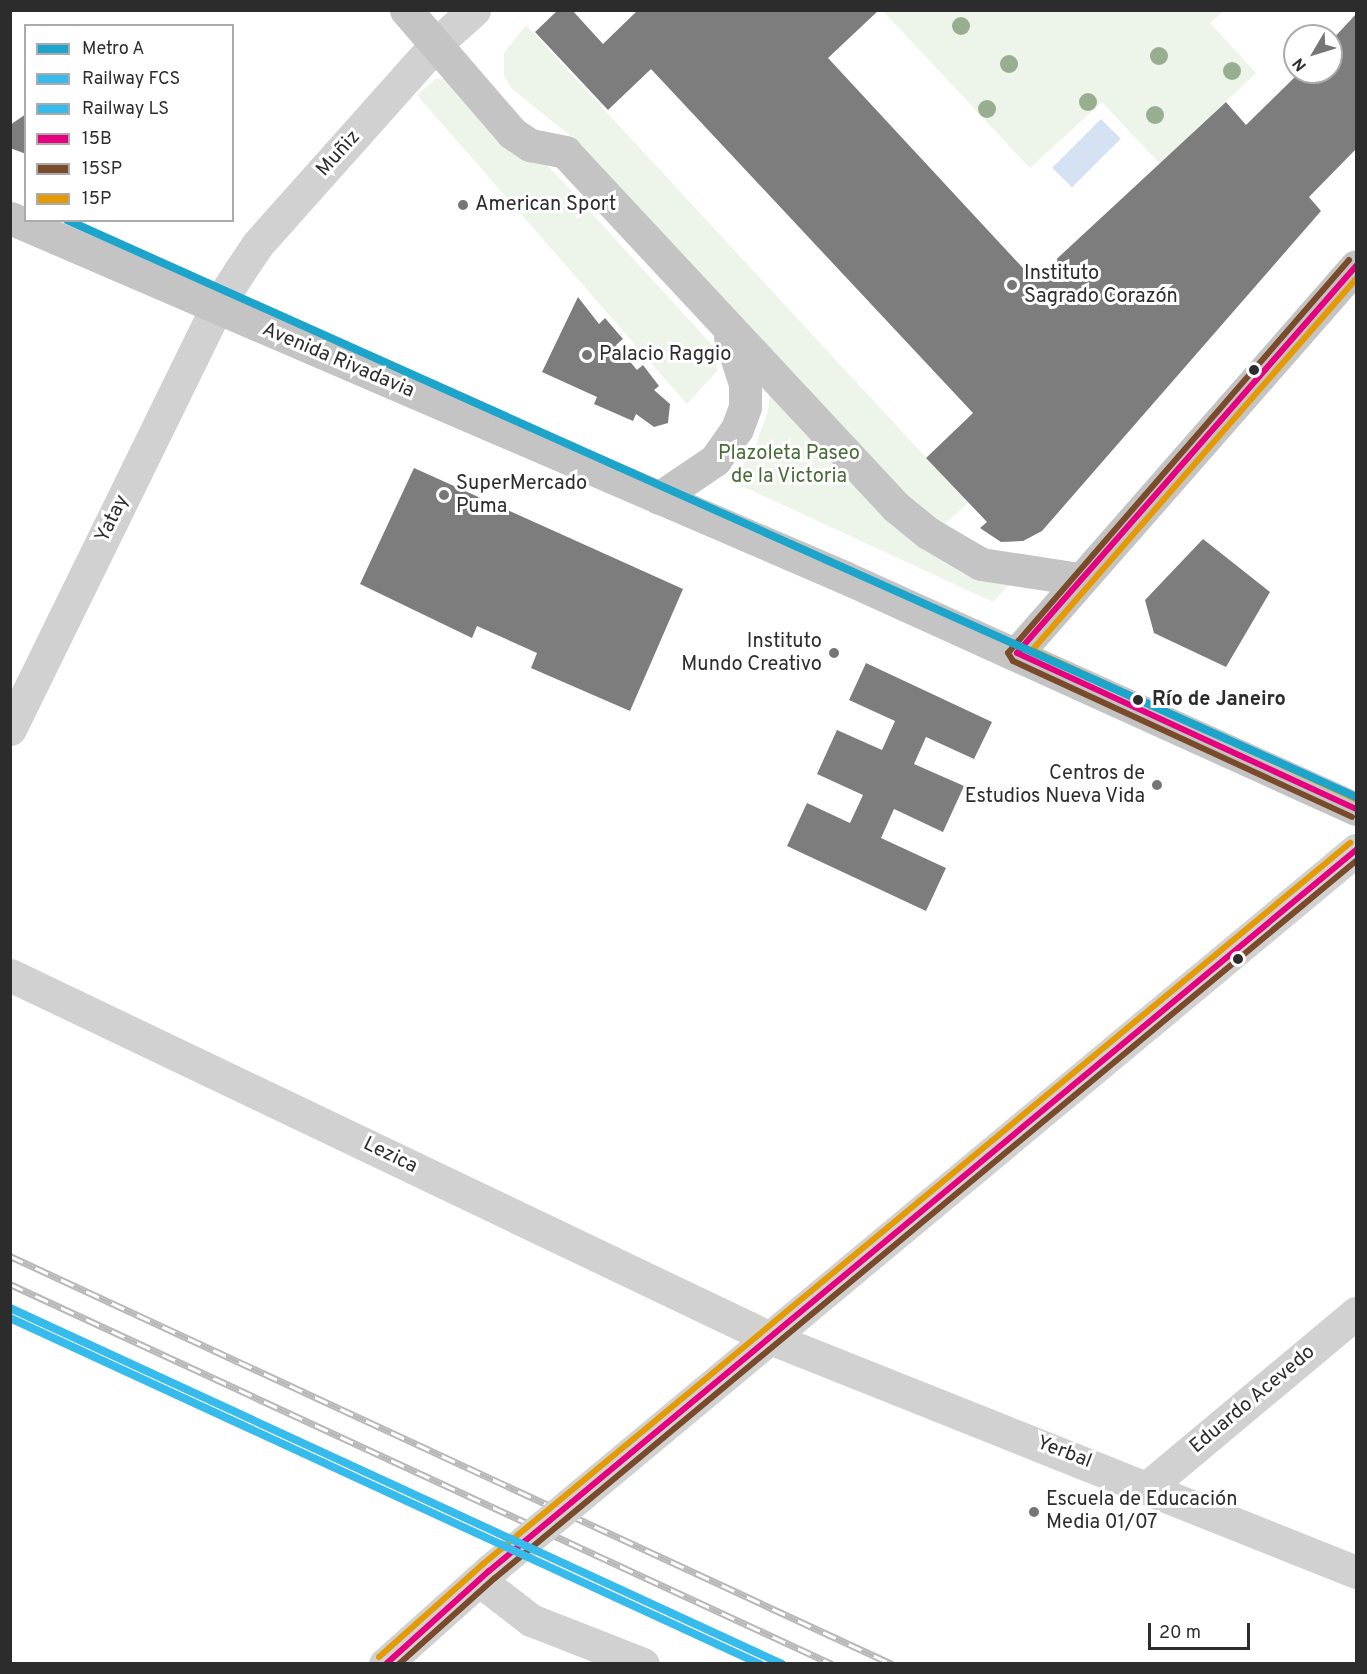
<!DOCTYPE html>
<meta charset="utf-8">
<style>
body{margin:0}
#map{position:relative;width:1367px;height:1674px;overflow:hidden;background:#fff;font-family:Overpass,sans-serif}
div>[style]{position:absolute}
.green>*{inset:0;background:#edf4e9}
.water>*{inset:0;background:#d4e2f3;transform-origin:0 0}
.building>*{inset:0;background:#7d7d7d}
.minor>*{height:33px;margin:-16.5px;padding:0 16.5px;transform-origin:16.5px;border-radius:16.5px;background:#d1d1d1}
.major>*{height:33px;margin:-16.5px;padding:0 16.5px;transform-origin:16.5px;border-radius:16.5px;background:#c4c4c4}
.rail>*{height:7px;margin-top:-3.5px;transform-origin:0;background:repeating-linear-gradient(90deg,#fff 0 14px,#b8b8b8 0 28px);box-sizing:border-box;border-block:2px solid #b8b8b8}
.minor-bridge>*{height:33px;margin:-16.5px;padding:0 16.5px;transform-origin:16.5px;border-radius:16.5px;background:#d1d1d1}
.bus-1>*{height:6px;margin:-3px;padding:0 3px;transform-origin:3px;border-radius:3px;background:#e5007d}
.bus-2>*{height:6px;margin:-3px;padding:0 3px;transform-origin:3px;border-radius:3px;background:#7a4b2a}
.bus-3>*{height:6px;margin:-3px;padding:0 3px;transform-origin:3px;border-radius:3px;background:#e39a04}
.rail-1>*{height:8px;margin:-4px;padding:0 4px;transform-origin:4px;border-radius:4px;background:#37bbed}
.rail-2>*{height:8px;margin:-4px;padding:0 4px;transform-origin:4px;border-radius:4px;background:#37bbed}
.metro-1>*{height:8px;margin:-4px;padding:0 4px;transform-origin:4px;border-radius:4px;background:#1ca4cb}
.trees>*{width:18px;height:18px;margin:-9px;border-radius:50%;background:#99ae90}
.dots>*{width:16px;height:16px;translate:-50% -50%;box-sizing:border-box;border:3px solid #fff;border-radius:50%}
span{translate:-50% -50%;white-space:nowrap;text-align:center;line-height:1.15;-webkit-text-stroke:6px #fff;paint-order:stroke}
.street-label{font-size:20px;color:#2c2c2c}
.poi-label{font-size:20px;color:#2c2c2c}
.left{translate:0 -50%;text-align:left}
.right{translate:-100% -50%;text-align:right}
.park-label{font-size:20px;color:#466b36}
.stop-label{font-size:20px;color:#2c2c2c;font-weight:700}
.frame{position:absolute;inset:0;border:12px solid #2c2c2c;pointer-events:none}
.legend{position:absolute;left:24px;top:24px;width:210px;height:198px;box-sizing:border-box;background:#fff;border:2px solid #ababab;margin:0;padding:8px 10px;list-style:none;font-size:18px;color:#2c2c2c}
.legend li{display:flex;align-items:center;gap:12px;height:30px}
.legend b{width:30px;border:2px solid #ababab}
.north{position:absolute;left:1283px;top:24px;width:60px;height:60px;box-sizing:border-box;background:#fff;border:2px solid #ababab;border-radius:50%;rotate:232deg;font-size:16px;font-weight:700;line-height:24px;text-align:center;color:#2c2c2c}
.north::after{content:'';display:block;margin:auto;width:21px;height:27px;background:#767676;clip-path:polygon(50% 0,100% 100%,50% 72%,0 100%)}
.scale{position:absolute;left:1148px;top:1623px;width:102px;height:27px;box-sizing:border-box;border:3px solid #2c2c2c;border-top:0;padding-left:8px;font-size:18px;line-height:21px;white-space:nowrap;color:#2c2c2c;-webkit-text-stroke:4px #fff;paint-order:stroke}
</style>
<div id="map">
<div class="green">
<div style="clip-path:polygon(883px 11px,1224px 11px,1210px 23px,1256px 73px,1160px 164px,1102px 102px,1030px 168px)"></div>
<div style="clip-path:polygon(526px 25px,968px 503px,939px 529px,573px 138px,511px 88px,504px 76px,504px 53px)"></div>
<div style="clip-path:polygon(436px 79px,444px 79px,552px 170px,714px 347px,717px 371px,687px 404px,417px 95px)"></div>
<div style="clip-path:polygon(770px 391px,1010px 584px,993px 602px,729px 480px,756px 444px,768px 411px)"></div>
</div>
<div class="water">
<div style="left:1101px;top:119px;width:28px;height:69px;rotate:45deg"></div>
</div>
<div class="building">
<div style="clip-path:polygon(558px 10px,572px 10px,603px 44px,638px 10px,879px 10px,828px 58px,1034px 280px,1226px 102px,1246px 125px,1300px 72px,1331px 72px,1331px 41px,1356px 14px,1356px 149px,1309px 197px,1321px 211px,1042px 531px,1023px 541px,1001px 542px,980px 528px,987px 522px,926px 458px,973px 413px,651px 69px,608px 110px,535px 32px)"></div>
<div style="clip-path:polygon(26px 114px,26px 154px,10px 148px,10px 125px)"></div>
<div style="clip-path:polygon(578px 297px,599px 324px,605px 318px,623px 339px,616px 345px,637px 370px,643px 365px,659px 386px,654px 390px,670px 404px,668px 423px,654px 427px,636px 414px,633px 421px,594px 404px,597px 397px,542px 372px)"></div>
<div style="clip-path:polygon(414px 468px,683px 589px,630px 711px,531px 668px,537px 653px,477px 626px,472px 638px,360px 584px)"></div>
<div style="clip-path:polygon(1203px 539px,1270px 592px,1226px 667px,1154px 633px,1145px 600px)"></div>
<div style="clip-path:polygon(866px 663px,992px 722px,974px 759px,926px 737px,914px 764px,964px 786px,943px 832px,894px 809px,881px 838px,946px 868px,926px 911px,787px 846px,807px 803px,850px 823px,863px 795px,817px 774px,837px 730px,882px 750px,895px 721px,849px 700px)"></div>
</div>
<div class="minor">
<div style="left:10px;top:729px;width:469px;rotate:-63.9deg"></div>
<div style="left:216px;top:308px;width:43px;rotate:-57.4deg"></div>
<div style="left:239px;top:272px;width:32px;rotate:-56deg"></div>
<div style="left:257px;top:245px;width:269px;rotate:-48.3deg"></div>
<div style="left:436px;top:44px;width:51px;rotate:-41.8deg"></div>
<div style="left:10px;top:975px;width:842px;rotate:25.53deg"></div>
<div style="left:770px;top:1338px;width:631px;rotate:21.77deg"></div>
<div style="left:1149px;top:1486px;width:270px;rotate:-39.9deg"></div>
<div style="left:570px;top:1504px;width:1023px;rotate:-39.76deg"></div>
<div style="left:479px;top:1580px;width:66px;rotate:37.6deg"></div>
<div style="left:531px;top:1620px;width:120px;rotate:21.4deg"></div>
<div style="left:385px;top:1664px;width:140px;rotate:-41.8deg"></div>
</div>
<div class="major">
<div style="left:406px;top:10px;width:162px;rotate:49.2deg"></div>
<div style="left:512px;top:133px;width:22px;rotate:34deg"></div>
<div style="left:530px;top:145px;width:36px;rotate:11deg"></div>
<div style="left:565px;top:152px;width:485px;rotate:47deg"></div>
<div style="left:896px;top:507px;width:41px;rotate:39.1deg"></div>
<div style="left:928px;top:533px;width:61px;rotate:30.3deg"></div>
<div style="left:981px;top:564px;width:99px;rotate:8.7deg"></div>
<div style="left:10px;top:218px;width:908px;rotate:23.29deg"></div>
<div style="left:844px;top:577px;width:562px;rotate:24.38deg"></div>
<div style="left:659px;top:498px;width:68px;rotate:-34.2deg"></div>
<div style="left:715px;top:460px;width:38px;rotate:-55deg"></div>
<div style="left:737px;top:429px;width:23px;rotate:-70deg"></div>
<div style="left:745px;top:407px;width:23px;rotate:-90deg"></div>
<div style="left:745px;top:384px;width:49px;rotate:-107.7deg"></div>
<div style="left:1017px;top:653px;width:514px;rotate:-48.78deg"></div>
</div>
<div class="rail">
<div style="left:10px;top:1256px;width:972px;rotate:24.82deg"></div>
<div style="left:10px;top:1284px;width:906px;rotate:24.81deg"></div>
</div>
<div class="minor-bridge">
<div style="left:489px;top:1571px;width:105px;rotate:-39.6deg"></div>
</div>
<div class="bus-1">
<div style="left:1356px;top:266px;width:514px;rotate:131.22deg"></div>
<div style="left:1017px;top:653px;width:373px;rotate:24.7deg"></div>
<div style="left:386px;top:1664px;width:139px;rotate:-42.1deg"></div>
<div style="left:489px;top:1571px;width:1128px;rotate:-39.75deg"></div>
</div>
<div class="bus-2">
<div style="left:1349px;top:260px;width:520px;rotate:130.95deg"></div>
<div style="left:1008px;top:653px;width:9px;rotate:58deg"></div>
<div style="left:1013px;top:661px;width:373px;rotate:24.7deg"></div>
<div style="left:399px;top:1664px;width:129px;rotate:-41.9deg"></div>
<div style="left:495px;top:1578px;width:1120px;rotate:-39.79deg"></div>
</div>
<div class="bus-3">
<div style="left:1356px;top:279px;width:493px;rotate:131.1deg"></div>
<div style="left:1032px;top:650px;width:357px;rotate:24.7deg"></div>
<div style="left:379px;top:1657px;width:140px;rotate:-41.8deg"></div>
<div style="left:483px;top:1564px;width:1128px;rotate:-39.75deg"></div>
</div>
<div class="rail-1">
<div style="left:10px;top:1308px;width:850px;rotate:24.76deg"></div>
</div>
<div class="rail-2">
<div style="left:10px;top:1318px;width:826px;rotate:24.77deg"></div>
</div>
<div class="metro-1">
<div style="left:67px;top:220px;width:1412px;rotate:24.11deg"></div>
</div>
<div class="trees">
<div style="left:961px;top:26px"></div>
<div style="left:1159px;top:56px"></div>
<div style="left:1009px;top:64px"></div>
<div style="left:1232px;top:71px"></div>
<div style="left:1088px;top:102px"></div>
<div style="left:987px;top:109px"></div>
<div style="left:1155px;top:115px"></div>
</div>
<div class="dots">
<div style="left:463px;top:205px;background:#767676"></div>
<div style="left:1012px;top:285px;background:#767676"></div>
<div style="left:587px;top:355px;background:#767676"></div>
<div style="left:1254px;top:370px;background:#2c2c2c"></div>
<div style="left:444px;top:495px;background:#767676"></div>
<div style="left:834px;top:653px;background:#767676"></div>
<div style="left:1138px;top:700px;background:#2c2c2c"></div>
<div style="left:1157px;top:785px;background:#767676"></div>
<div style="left:1238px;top:959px;background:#2c2c2c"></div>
<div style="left:1034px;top:1512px;background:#767676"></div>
</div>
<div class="street-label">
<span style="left:339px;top:154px;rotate:-48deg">Muñiz</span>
<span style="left:338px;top:361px;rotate:23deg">Avenida Rivadavia</span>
<span style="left:113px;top:519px;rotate:-64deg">Yatay</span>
<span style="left:390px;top:1156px;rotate:26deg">Lezica</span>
<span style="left:1253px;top:1400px;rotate:-40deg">Eduardo Acevedo</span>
<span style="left:1064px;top:1453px;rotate:21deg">Yerbal</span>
</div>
<div class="poi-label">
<span class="left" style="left:475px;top:205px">American Sport</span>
<span class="left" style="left:1024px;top:286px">Instituto<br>Sagrado Corazón</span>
<span class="left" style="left:599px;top:355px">Palacio Raggio</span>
<span class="left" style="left:456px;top:496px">SuperMercado<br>Puma</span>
<span class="right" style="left:822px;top:654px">Instituto<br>Mundo Creativo</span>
<span class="right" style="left:1145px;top:786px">Centros de<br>Estudios Nueva Vida</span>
<span class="left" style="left:1046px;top:1512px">Escuela de Educación<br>Media 01/07</span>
</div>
<div class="park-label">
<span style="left:789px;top:466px">Plazoleta Paseo<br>de la Victoria</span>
</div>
<div class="stop-label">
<span class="left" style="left:1152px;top:700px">Río de Janeiro</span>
</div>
<div class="frame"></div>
<ul class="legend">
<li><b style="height:8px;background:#1ca4cb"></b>Metro A</li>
<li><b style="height:8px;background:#37bbed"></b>Railway FCS</li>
<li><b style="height:8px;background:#37bbed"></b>Railway LS</li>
<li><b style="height:8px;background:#e5007d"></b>15B</li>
<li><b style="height:8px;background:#7a4b2a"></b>15SP</li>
<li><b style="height:8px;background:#e39a04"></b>15P</li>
</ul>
<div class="north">N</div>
<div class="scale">20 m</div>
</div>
